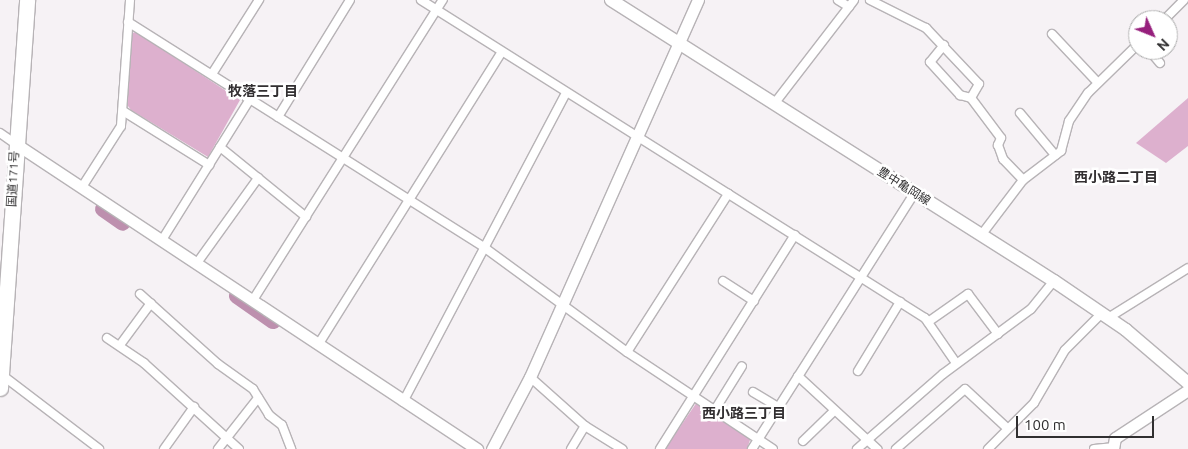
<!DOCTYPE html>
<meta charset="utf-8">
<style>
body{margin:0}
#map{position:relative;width:1188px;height:449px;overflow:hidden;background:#f6f2f5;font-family:Ubuntu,"Noto Sans JP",sans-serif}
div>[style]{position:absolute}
.green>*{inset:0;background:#ddb0ce}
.river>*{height:16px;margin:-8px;padding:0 8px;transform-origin:8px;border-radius:8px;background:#bd90ae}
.roads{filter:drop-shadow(1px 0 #b7b3b6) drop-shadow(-1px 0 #b7b3b6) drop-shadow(0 1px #b7b3b6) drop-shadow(0 -1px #b7b3b6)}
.street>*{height:8px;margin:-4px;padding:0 4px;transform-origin:4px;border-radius:4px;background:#fff}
.secondary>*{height:11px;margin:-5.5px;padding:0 5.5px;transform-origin:5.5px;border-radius:5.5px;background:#fff}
.primary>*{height:12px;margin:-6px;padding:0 6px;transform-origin:6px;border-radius:6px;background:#fff}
.highway>*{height:15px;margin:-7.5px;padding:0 7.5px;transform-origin:7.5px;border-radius:7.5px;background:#fff}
span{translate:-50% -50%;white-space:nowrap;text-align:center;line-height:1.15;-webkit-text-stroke:5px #fff;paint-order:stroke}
.street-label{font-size:12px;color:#302f30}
.neighbourhood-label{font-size:14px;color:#322f31;font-weight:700}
.north{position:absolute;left:1128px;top:10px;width:50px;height:50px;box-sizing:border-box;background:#fff;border:1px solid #acacac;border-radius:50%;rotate:134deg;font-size:14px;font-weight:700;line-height:20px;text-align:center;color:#302f30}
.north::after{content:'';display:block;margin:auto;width:18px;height:22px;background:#961f7c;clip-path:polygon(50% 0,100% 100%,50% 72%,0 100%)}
.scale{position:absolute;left:1016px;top:416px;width:138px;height:22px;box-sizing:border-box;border:2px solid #302f30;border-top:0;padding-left:6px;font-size:15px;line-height:18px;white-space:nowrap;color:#302f30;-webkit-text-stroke:4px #fff;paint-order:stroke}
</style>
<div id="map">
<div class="green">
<div style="clip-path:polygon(136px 32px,240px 100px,208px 157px,131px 110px,125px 102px,129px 34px)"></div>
<div style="clip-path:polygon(1188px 98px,1188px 146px,1166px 163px,1136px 143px)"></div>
<div style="clip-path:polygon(697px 402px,751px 437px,747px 449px,665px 449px)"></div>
</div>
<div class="river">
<div style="left:103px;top:209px;width:24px;rotate:35deg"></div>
<div style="left:237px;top:296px;width:44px;rotate:34.8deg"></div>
</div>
<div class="roads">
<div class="street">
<div style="left:421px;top:0;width:596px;rotate:32.25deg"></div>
<div style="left:925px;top:318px;width:55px;rotate:55.4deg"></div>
<div style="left:838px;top:0;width:13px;rotate:32deg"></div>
<div style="left:870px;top:0;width:63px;rotate:26.6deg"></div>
<div style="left:926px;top:28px;width:77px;rotate:46.6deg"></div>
<div style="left:979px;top:84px;width:16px;rotate:120deg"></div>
<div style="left:971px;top:98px;width:50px;rotate:53.1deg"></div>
<div style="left:1001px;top:138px;width:8px;rotate:113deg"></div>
<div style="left:998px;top:145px;width:15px;rotate:70deg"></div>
<div style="left:1003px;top:159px;width:29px;rotate:46deg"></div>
<div style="left:1164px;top:20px;width:28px;rotate:-45deg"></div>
<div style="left:128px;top:22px;width:423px;rotate:32.3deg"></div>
<div style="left:485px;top:248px;width:176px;rotate:36.2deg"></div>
<div style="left:627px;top:352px;width:175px;rotate:33.6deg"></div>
<div style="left:1052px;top:34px;width:67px;rotate:46.8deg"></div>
<div style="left:944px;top:45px;width:22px;rotate:129deg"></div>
<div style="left:930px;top:62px;width:45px;rotate:47.7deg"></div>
<div style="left:960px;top:95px;width:11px;rotate:15deg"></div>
<div style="left:1149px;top:50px;width:17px;rotate:50deg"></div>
<div style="left:212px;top:74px;width:88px;rotate:-57.6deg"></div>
<div style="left:774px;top:104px;width:131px;rotate:-52.4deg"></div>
<div style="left:123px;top:111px;width:102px;rotate:32.1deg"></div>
<div style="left:1020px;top:113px;width:55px;rotate:50.2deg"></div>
<div style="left:278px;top:117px;width:137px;rotate:-58.4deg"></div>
<div style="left:0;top:133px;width:19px;rotate:35deg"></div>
<div style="left:220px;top:147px;width:111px;rotate:39.1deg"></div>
<div style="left:82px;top:187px;width:72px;rotate:-57.4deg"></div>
<div style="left:121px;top:126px;width:126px;rotate:-85.9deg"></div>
<div style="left:982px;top:234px;width:68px;rotate:-52.8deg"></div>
<div style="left:1023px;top:180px;width:48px;rotate:-37.3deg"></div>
<div style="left:1061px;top:151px;width:31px;rotate:-75deg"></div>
<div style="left:1069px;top:121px;width:34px;rotate:-56deg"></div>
<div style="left:1088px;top:93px;width:70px;rotate:-44.4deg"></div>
<div style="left:162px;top:240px;width:166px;rotate:-58deg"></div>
<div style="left:197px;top:263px;width:105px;rotate:-54.3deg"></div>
<div style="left:723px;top:281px;width:37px;rotate:33deg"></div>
<div style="left:140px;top:294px;width:105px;rotate:41.9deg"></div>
<div style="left:218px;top:364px;width:43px;rotate:35.5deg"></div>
<div style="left:253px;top:389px;width:31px;rotate:58deg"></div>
<div style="left:269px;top:415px;width:16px;rotate:38deg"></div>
<div style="left:282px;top:425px;width:26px;rotate:69deg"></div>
<div style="left:253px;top:300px;width:355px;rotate:-57.7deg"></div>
<div style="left:1108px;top:318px;width:94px;rotate:-32deg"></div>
<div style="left:928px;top:322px;width:49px;rotate:-35deg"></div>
<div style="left:968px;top:294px;width:50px;rotate:53.1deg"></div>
<div style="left:107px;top:338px;width:45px;rotate:34deg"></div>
<div style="left:144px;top:363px;width:128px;rotate:42.2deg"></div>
<div style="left:120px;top:345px;width:52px;rotate:-53.6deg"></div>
<div style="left:318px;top:345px;width:345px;rotate:-57.9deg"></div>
<div style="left:627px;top:352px;width:188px;rotate:-57.4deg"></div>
<div style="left:858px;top:371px;width:81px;rotate:-58.7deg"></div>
<div style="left:2px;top:375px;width:122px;rotate:37.3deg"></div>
<div style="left:798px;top:376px;width:108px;rotate:42.7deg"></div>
<div style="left:530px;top:377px;width:74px;rotate:41.7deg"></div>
<div style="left:585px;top:426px;width:44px;rotate:31.9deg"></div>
<div style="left:753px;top:392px;width:29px;rotate:31deg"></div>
<div style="left:403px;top:402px;width:349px;rotate:-62.2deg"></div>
<div style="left:716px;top:408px;width:49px;rotate:-58.2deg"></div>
<div style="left:803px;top:441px;width:43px;rotate:-44.1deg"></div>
<div style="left:164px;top:449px;width:52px;rotate:-54.5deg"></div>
<div style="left:218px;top:449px;width:65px;rotate:-51.9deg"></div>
<div style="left:571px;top:449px;width:27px;rotate:-59deg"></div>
<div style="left:660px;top:449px;width:253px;rotate:-57.8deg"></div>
<div style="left:752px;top:449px;width:304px;rotate:-57.6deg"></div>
<div style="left:857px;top:449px;width:114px;rotate:-41.1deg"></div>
<div style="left:943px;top:374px;width:109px;rotate:-36.5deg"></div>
<div style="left:1031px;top:309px;width:36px;rotate:-51deg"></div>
<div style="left:896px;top:449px;width:91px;rotate:-41deg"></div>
<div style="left:965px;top:389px;width:57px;rotate:42.9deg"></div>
<div style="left:988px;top:449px;width:65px;rotate:-45deg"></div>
<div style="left:1034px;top:403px;width:61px;rotate:-59.7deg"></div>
<div style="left:1065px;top:350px;width:52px;rotate:-45deg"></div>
<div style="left:1094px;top:449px;width:18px;rotate:-6deg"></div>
</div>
<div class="secondary">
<div style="left:16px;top:144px;width:553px;rotate:33.49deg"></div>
<div style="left:492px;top:449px;width:81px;rotate:-62.2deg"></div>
<div style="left:530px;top:377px;width:413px;rotate:-66deg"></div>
<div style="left:1113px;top:449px;width:11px;rotate:-80deg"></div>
<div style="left:1115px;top:438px;width:87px;rotate:-33.3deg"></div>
</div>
<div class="primary">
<div style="left:611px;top:0;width:525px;rotate:32.39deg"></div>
<div style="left:1054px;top:281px;width:87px;rotate:34.2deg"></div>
<div style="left:1126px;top:330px;width:82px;rotate:40.5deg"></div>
</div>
<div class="highway">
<div style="left:0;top:388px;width:389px;rotate:-86deg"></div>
</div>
</div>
<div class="street-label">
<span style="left:13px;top:179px;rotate:-87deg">国道171号</span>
<span style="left:904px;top:186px;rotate:32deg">豊中亀岡線</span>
</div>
<div class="neighbourhood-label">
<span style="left:263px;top:91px">牧落三丁目</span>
<span style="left:1116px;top:177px">西小路二丁目</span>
<span style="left:744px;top:413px">西小路三丁目</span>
</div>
<div class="north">N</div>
<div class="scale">100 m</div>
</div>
